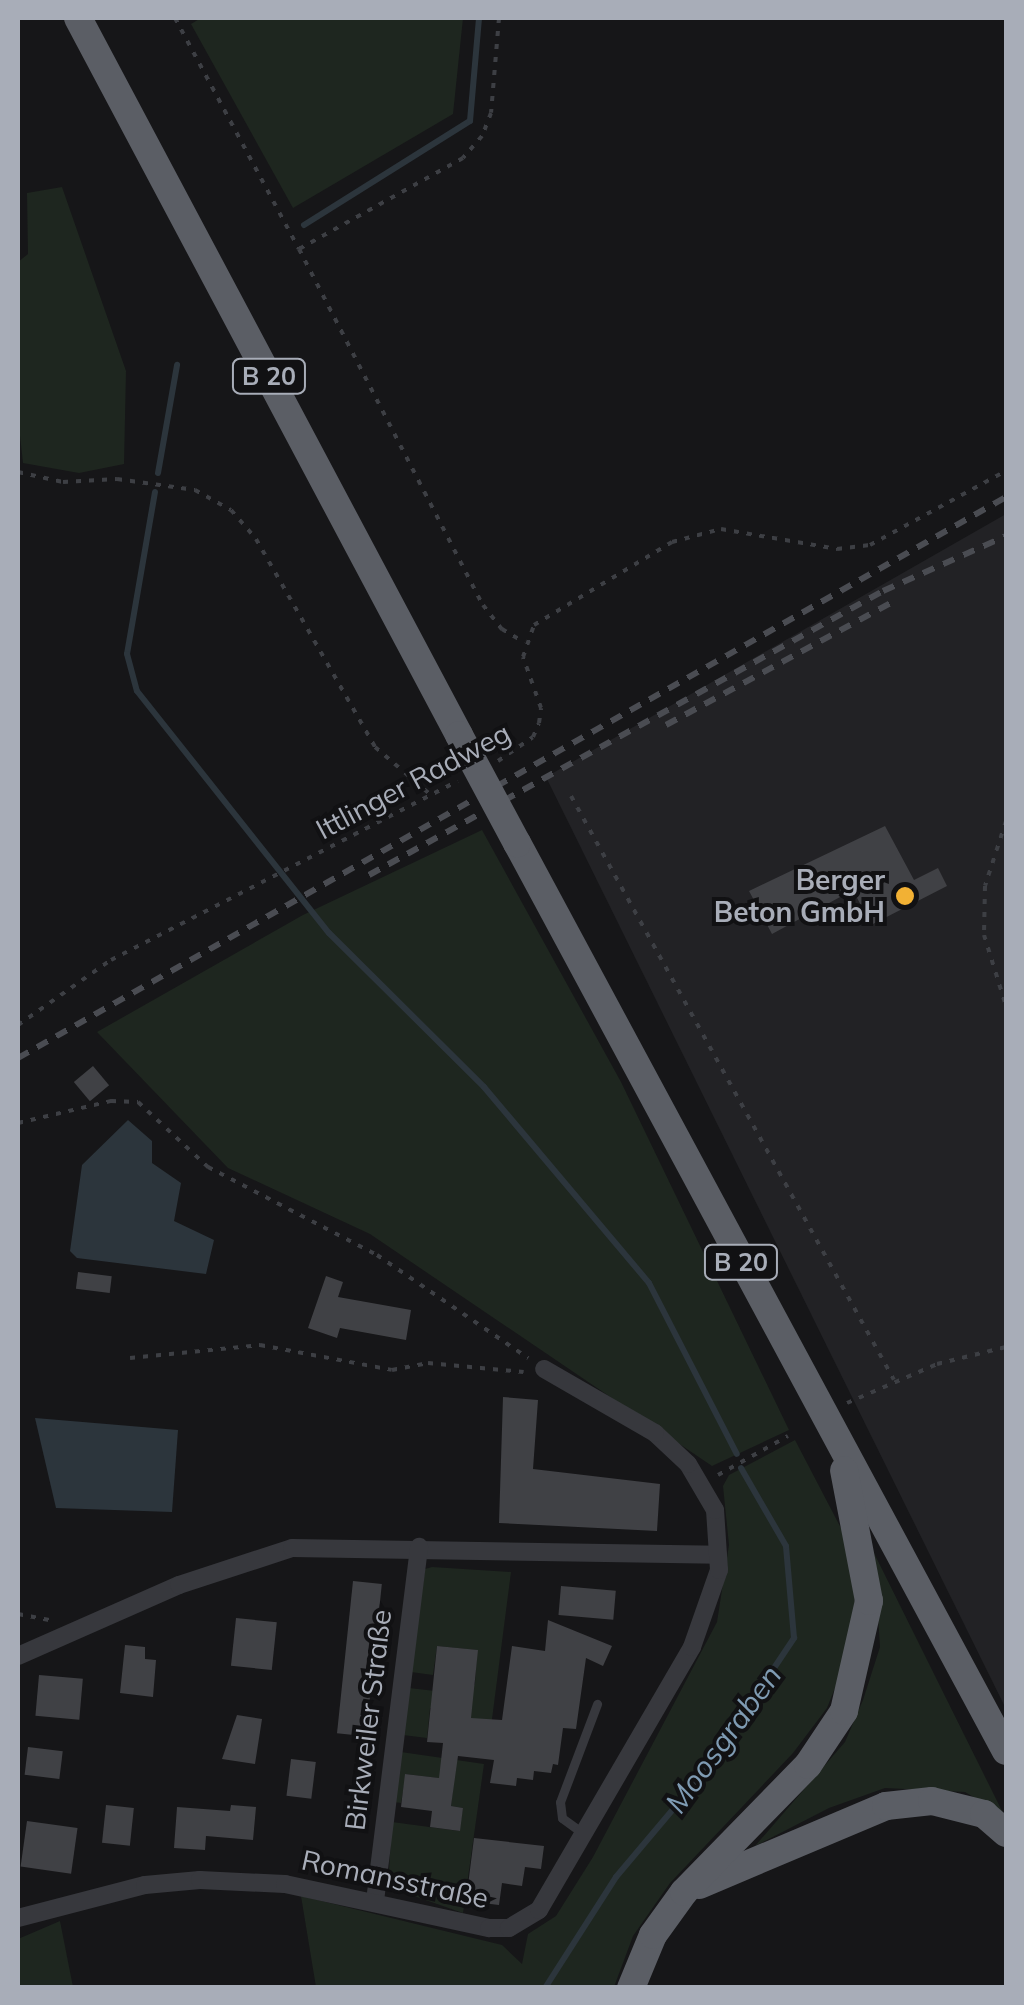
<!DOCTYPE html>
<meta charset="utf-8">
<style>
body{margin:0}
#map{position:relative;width:1024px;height:2005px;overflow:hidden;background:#161618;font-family:Mulish,sans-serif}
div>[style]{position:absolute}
.built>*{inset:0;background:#222225}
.green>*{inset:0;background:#1e261f}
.water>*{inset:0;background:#2c353c}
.stream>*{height:6px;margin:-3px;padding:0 3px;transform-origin:3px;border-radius:3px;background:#2c353c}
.building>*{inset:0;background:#404145;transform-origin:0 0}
.path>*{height:4px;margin-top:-2px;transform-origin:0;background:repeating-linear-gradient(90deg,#3d3f44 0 5px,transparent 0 13px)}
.service>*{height:9px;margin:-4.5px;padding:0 4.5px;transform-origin:4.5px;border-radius:4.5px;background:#37383d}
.minor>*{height:18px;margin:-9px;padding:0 9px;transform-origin:9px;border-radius:9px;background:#37383d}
.trunk>*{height:28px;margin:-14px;padding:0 14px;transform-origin:14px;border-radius:14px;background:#5b5e65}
.rail>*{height:6px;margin-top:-3px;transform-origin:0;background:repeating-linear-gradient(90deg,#4a4c52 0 12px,transparent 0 22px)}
.trunk-bridge>*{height:28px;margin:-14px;padding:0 14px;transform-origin:14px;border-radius:14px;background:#5b5e65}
.dots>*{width:28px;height:28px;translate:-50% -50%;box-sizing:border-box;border:5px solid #111113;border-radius:50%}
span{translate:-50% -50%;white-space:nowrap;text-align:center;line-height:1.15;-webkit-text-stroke:8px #111113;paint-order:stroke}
.shield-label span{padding:2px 8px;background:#111113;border:2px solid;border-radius:8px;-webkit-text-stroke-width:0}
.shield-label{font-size:25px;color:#a8adb8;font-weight:700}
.street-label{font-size:28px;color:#a8adb8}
.poi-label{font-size:28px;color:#a8adb8;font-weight:700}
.right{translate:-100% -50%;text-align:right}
.water-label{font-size:30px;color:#7f9bb3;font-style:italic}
.frame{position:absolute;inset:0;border:20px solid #a8adb8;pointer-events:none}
</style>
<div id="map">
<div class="built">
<div style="clip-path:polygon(1006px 514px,1006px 1709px,546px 777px)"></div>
</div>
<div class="green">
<div style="clip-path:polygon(201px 18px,463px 18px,453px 114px,293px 208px,191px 24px)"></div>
<div style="clip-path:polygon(62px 187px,126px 371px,124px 464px,79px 473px,23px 463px,18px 418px,18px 262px,28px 254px,27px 193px)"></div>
<div style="clip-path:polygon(482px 830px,621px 1082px,789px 1430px,712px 1466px,370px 1234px,228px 1168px,97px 1032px,303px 915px)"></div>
<div style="clip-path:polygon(795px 1440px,843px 1532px,856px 1572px,855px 1622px,845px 1663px,827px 1708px,793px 1753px,670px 1883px,633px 1936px,614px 1987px,316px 1987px,301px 1896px,502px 1945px,522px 1964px,528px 1934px,556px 1916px,593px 1857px,717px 1622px,729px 1545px,723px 1486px,729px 1475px)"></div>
<div style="clip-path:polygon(874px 1553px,1004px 1815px,965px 1792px,885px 1788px,829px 1808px,755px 1846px,845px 1742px,863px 1700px,880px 1647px)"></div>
<div style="clip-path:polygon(432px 1567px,511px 1572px,488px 1750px,468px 1748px,471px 1712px,430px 1708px,427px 1738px,403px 1735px,409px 1688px,470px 1695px,475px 1683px,477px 1650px,437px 1646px,433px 1675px,411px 1672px,425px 1569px)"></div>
<div style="clip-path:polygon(401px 1752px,484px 1764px,463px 1913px,388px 1887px,392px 1822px,459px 1831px,463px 1808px,451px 1806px,454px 1780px,406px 1774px,401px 1803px,394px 1802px)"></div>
<div style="clip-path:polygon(60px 1921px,73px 1987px,18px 1987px,18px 1939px)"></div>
</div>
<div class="water">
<div style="clip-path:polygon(128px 1120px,152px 1141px,152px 1163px,181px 1183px,174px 1221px,214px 1240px,206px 1274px,77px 1258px,70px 1251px,82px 1165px)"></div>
<div style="clip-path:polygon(35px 1418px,178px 1430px,172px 1512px,56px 1508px)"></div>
</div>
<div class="stream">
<div style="left:304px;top:225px;width:196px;rotate:-32.1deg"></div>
<div style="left:470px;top:121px;width:103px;rotate:-85deg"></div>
<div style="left:158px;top:473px;width:110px;rotate:-80deg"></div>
<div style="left:155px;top:492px;width:164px;rotate:99.8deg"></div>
<div style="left:127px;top:654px;width:38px;rotate:75deg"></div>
<div style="left:137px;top:691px;width:309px;rotate:51.6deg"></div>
<div style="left:329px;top:933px;width:218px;rotate:44.8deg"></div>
<div style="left:484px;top:1087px;width:256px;rotate:49.9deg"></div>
<div style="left:649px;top:1283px;width:192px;rotate:62.8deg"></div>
<div style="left:545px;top:1988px;width:132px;rotate:-57.4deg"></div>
<div style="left:616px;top:1877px;width:140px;rotate:-49.9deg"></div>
<div style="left:706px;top:1770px;width:159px;rotate:-56.3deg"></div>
<div style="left:794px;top:1638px;width:92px;rotate:-95deg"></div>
<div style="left:786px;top:1546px;width:90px;rotate:-120deg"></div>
</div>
<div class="building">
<div style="clip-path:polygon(885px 826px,914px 880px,938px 868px,947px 886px,871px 925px,853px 890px,772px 934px,749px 891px)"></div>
<div style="left:93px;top:1066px;width:25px;height:25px;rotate:50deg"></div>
<div style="left:78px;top:1272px;width:34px;height:17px;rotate:7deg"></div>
<div style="clip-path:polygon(326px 1276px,343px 1282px,338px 1297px,411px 1310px,406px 1340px,340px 1328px,337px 1338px,308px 1328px)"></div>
<div style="clip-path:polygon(503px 1397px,538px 1400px,533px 1469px,660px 1484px,657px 1531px,499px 1523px)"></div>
<div style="left:353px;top:1581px;width:29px;height:153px;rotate:6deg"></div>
<div style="left:561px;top:1586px;width:55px;height:29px;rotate:5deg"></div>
<div style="left:236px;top:1618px;width:41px;height:48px;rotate:6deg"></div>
<div style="clip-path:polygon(548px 1620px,612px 1646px,603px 1666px,586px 1658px,576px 1729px,563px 1728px,558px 1765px,553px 1764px,551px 1773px,534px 1771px,533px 1780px,517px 1778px,516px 1786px,490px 1783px,494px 1760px,458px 1756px,451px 1806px,463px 1808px,460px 1831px,430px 1827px,432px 1811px,401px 1807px,405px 1774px,439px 1778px,443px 1743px,427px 1742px,437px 1646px,478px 1650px,471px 1718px,502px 1720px,512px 1646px,545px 1651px)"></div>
<div style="clip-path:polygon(125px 1645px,145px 1647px,145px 1659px,156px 1660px,153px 1697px,120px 1693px)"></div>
<div style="left:39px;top:1675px;width:44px;height:41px;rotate:5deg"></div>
<div style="clip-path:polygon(237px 1715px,262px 1719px,255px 1764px,222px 1759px)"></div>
<div style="left:28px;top:1747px;width:35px;height:28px;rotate:7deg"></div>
<div style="left:291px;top:1759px;width:25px;height:37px;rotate:7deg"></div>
<div style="left:106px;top:1805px;width:28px;height:38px;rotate:6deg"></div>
<div style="clip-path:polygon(231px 1805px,256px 1807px,253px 1840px,206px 1836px,205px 1850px,174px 1848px,177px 1807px,230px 1811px)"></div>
<div style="left:27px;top:1821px;width:51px;height:46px;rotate:8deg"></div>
<div style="clip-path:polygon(474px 1838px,544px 1846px,541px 1869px,525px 1867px,522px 1886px,502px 1883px,499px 1905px,466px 1901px)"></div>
</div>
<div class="path">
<div style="left:175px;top:18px;width:262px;rotate:61.8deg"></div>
<div style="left:499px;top:18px;width:95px;rotate:94.8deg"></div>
<div style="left:491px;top:113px;width:25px;rotate:111deg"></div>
<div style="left:482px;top:136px;width:29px;rotate:131deg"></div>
<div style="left:463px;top:158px;width:188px;rotate:151deg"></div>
<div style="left:299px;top:249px;width:401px;rotate:62.7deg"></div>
<div style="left:483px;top:605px;width:31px;rotate:52deg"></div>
<div style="left:502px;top:629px;width:26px;rotate:31deg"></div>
<div style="left:18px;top:472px;width:46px;rotate:12.5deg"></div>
<div style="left:63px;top:482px;width:54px;rotate:-3.2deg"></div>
<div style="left:117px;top:479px;width:79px;rotate:8deg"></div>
<div style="left:195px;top:490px;width:41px;rotate:29.1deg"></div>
<div style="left:231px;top:510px;width:38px;rotate:49deg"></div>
<div style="left:256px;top:539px;width:240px;rotate:60.2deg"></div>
<div style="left:375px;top:747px;width:74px;rotate:40.6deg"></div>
<div style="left:498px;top:761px;width:42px;rotate:-34.4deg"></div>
<div style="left:533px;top:737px;width:15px;rotate:-67deg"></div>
<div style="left:539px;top:723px;width:15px;rotate:-82deg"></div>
<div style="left:541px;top:708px;width:54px;rotate:-109.4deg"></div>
<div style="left:523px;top:657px;width:34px;rotate:-71deg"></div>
<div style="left:534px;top:625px;width:161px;rotate:-31deg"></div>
<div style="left:672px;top:542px;width:51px;rotate:-14.9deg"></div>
<div style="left:721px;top:529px;width:118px;rotate:9.8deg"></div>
<div style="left:837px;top:549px;width:33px;rotate:-7deg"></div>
<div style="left:870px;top:545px;width:155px;rotate:-28.6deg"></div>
<div style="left:571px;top:796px;width:667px;rotate:61.05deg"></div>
<div style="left:1006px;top:821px;width:68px;rotate:107.9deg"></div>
<div style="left:985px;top:886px;width:49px;rotate:91.2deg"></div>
<div style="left:984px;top:935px;width:74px;rotate:72.8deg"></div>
<div style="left:18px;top:1025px;width:113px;rotate:-35deg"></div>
<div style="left:111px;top:960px;width:390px;rotate:-27.3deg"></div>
<div style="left:18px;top:1123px;width:96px;rotate:-13.3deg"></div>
<div style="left:111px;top:1101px;width:27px;rotate:2deg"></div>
<div style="left:138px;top:1102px;width:96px;rotate:42.9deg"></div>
<div style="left:208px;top:1167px;width:191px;rotate:27.5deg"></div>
<div style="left:377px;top:1255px;width:183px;rotate:34.3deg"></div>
<div style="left:130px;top:1358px;width:131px;rotate:-5.7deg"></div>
<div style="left:260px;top:1345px;width:134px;rotate:10.7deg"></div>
<div style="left:392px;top:1370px;width:37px;rotate:-11deg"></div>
<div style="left:428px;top:1363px;width:96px;rotate:5.4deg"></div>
<div style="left:847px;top:1403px;width:98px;rotate:-23.4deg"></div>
<div style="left:937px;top:1364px;width:71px;rotate:-13.8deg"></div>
<div style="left:718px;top:1475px;width:80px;rotate:-29.1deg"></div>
<div style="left:18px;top:1614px;width:33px;rotate:11deg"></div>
</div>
<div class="service">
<div style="left:584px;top:1834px;width:27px;rotate:-144deg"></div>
<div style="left:562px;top:1818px;width:16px;rotate:-97deg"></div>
<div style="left:560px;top:1802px;width:105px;rotate:-69.3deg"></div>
</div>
<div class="minor">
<div style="left:18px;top:1656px;width:176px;rotate:-23.8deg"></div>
<div style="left:179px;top:1585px;width:119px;rotate:-18.1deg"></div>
<div style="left:292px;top:1548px;width:426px;rotate:0.9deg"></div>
<div style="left:375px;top:1901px;width:357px;rotate:-82.9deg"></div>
<div style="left:18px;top:1918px;width:131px;rotate:-14.6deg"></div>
<div style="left:145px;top:1885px;width:55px;rotate:-5.2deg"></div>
<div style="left:200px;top:1880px;width:85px;rotate:2.7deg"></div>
<div style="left:285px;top:1884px;width:209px;rotate:12.2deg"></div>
<div style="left:489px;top:1928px;width:20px"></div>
<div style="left:509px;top:1928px;width:35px;rotate:-31deg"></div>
<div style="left:539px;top:1910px;width:304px;rotate:-59.8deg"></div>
<div style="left:692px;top:1647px;width:82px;rotate:-70.7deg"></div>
<div style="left:719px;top:1570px;width:60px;rotate:-93.8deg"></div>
<div style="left:715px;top:1510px;width:53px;rotate:-120.4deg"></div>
<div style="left:688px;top:1464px;width:45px;rotate:-136.8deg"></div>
<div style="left:655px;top:1433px;width:128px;rotate:-150deg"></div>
</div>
<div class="trunk">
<div style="left:78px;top:18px;width:812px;rotate:62.01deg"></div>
<div style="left:517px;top:843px;width:1031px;rotate:61.7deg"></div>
<div style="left:699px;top:1885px;width:203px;rotate:-22.9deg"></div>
<div style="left:886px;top:1806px;width:46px;rotate:-6.2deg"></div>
<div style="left:932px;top:1801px;width:54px;rotate:14deg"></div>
<div style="left:984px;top:1814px;width:29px;rotate:41deg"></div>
<div style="left:631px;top:1988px;width:57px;rotate:-67.5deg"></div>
<div style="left:653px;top:1935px;width:53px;rotate:-54.2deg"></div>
<div style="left:684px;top:1892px;width:177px;rotate:-45.7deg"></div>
<div style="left:808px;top:1765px;width:65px;rotate:-56.3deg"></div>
<div style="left:844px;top:1711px;width:113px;rotate:-77.2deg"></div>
<div style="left:869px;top:1601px;width:133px;rotate:-100.8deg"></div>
</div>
<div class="rail">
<div style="left:666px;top:725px;width:260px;rotate:-28.5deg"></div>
<div style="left:369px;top:875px;width:587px;rotate:-28.92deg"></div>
<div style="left:883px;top:591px;width:135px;rotate:-24.1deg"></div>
<div style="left:18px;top:1058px;width:1136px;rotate:-29.59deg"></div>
</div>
<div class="trunk-bridge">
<div style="left:459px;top:735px;width:123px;rotate:61.8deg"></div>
</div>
<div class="dots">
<div style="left:905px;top:896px;background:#f2b134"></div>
</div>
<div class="shield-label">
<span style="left:269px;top:376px">B 20</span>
<span style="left:741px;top:1262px">B 20</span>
</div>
<div class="street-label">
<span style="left:413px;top:781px;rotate:-28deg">Ittlinger Radweg</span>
<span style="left:368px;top:1720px;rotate:-83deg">Birkweiler Straße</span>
<span style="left:395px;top:1879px;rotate:12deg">Romansstraße</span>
</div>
<div class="poi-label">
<span class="right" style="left:885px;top:896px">Berger<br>Beton GmbH</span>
</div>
<div class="water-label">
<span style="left:723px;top:1739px;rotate:-54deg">Moosgraben</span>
</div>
<div class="frame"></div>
</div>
